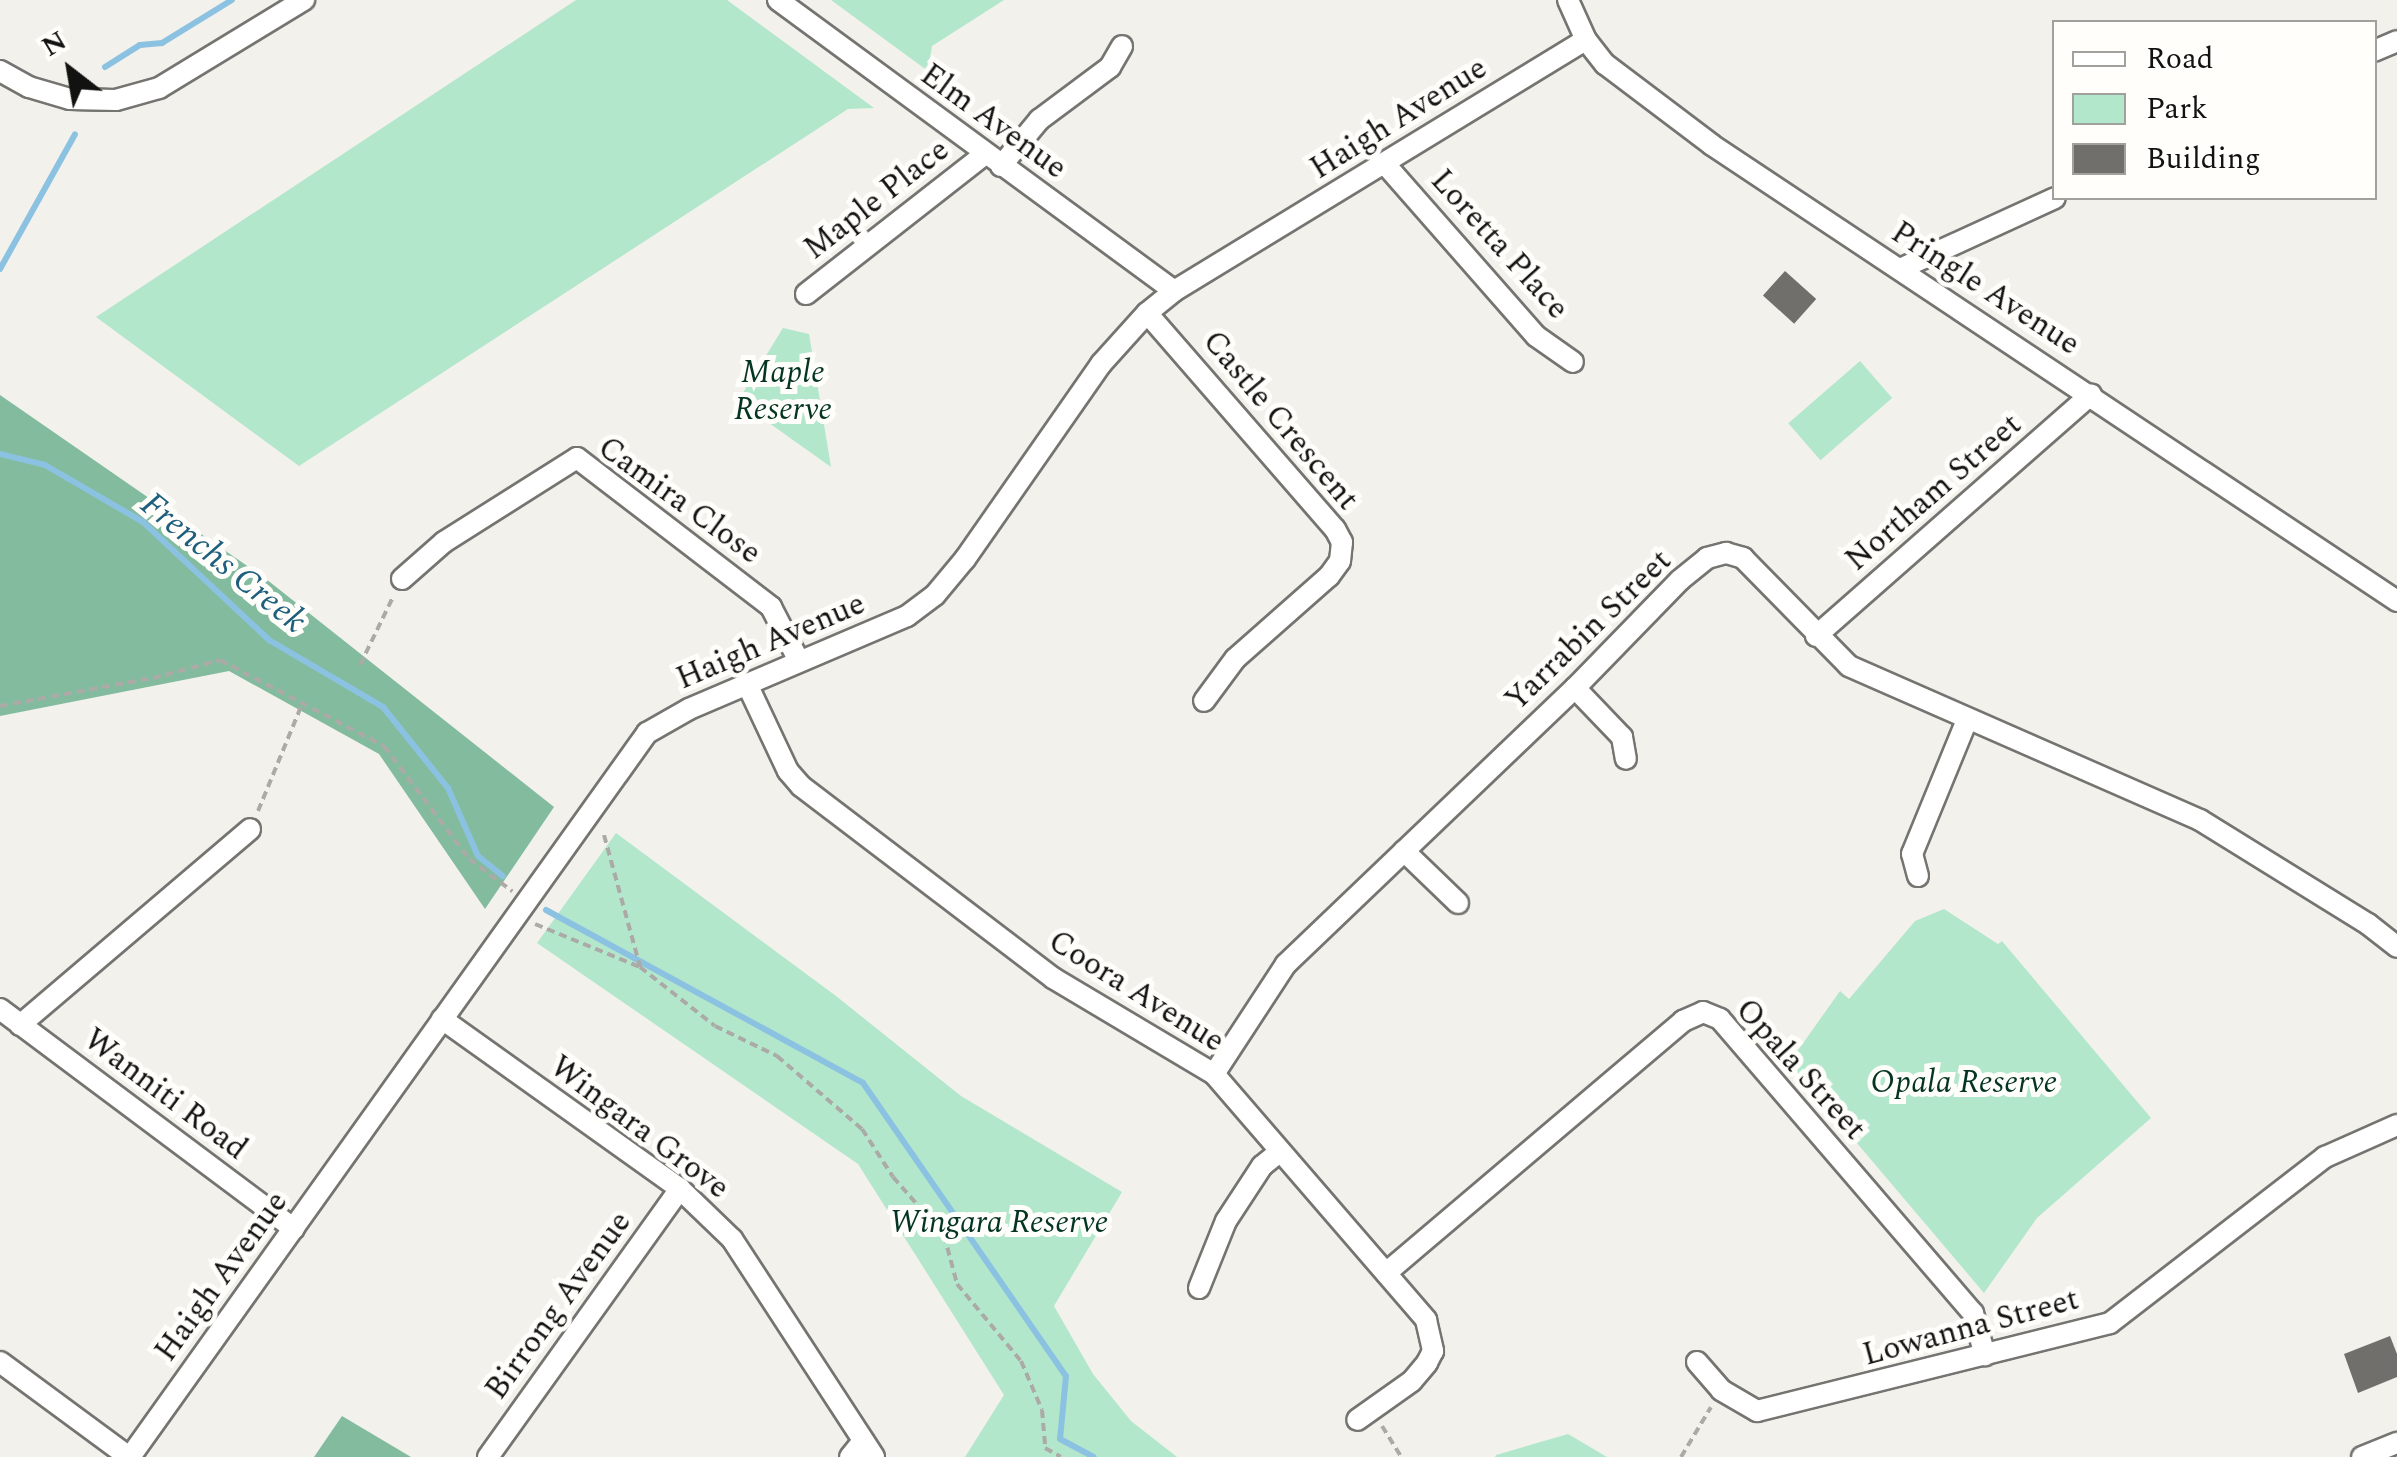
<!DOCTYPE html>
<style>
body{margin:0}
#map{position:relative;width:2397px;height:1457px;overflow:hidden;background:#f2f1ec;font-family:Spectral,serif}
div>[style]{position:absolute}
.green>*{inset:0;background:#b3e7cc;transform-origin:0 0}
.forest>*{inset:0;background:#83bb9f}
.stream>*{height:6px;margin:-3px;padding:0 3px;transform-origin:3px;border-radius:3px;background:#8cc2e1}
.building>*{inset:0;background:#716f6c;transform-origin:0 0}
.path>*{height:4px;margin-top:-2px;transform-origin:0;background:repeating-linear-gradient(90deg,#abaaa6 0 8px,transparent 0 13px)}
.roads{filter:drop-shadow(2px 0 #757470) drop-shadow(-2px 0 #757470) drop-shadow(0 2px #757470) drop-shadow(0 -2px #757470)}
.minor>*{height:20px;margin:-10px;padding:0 10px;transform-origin:10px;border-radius:10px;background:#fff}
span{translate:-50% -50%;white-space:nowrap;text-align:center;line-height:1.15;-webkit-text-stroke:10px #fffefb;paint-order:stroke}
.street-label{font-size:32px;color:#121210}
.park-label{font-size:32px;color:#033522;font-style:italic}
.water-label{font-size:35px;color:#1e5f7e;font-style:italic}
.legend{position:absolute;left:2052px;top:20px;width:325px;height:180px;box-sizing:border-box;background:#fffefb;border:2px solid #a0a09d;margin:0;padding:12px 18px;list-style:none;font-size:30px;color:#121210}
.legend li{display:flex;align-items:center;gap:20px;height:50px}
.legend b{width:50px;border:2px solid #a0a09d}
.north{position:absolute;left:20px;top:20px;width:100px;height:100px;-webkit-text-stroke:8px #fffefb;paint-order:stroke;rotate:329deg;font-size:28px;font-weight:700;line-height:40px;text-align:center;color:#121210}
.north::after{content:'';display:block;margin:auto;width:35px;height:45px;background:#121210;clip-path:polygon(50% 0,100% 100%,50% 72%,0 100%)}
</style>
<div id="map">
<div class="green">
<div style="clip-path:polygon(576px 0,727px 0,874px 108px,848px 109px,299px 466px,96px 317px)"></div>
<div style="clip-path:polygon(831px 0,1004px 0,932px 46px,928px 71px)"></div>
<div style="clip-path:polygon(783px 328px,809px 334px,831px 467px,738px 401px)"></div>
<div style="left:1860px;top:361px;width:49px;height:95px;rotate:49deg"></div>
<div style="clip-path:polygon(616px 833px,836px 996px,961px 1096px,1122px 1192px,1054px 1306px,1093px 1374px,1131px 1421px,1177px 1457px,965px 1457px,1004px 1395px,858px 1164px,537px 943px)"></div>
<div style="clip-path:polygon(1944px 909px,1998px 944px,2002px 941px,2151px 1118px,2037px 1218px,1984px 1293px,1789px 1063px,1840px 991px,1849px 999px,1915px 921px)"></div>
<div style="clip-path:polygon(1568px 1434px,1607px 1457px,1495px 1457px,1496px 1455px)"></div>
</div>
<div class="forest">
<div style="clip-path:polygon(0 395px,266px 579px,554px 807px,485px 909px,379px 754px,229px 671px,0 716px)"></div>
<div style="clip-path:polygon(342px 1416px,411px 1457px,314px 1457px)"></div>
</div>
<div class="stream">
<div style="left:105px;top:67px;width:41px;rotate:-32.2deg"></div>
<div style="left:140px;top:45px;width:22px;rotate:-5deg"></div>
<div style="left:162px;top:43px;width:82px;rotate:-31.6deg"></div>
<div style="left:0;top:269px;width:154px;rotate:-60.9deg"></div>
<div style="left:0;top:454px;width:46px;rotate:13.7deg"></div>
<div style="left:45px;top:465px;width:113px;rotate:30.2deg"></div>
<div style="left:143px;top:522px;width:173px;rotate:43.1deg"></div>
<div style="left:269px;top:640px;width:132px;rotate:30.4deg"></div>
<div style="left:383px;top:707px;width:104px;rotate:51.3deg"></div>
<div style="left:448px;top:788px;width:74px;rotate:66.2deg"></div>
<div style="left:478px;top:856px;width:32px;rotate:39deg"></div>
<div style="left:546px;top:910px;width:361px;rotate:28.6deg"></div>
<div style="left:863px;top:1083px;width:356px;rotate:55.3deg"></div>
<div style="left:1066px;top:1376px;width:63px;rotate:95.4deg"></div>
<div style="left:1060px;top:1439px;width:38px;rotate:28deg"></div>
</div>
<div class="building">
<div style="left:1785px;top:271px;width:42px;height:33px;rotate:42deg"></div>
<div style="clip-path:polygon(2390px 1336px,2397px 1354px,2397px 1377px,2358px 1393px,2344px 1354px)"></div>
</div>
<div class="path">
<div style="left:360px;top:665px;width:76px;rotate:-64.1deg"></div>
<div style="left:0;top:706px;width:156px;rotate:-10.4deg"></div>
<div style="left:153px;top:678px;width:69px;rotate:-15deg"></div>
<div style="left:220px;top:660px;width:185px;rotate:27.7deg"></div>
<div style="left:384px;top:746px;width:141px;rotate:53deg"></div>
<div style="left:469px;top:859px;width:54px;rotate:36.7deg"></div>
<div style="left:258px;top:811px;width:116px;rotate:-67.6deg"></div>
<div style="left:604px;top:835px;width:137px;rotate:74.7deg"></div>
<div style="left:535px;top:924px;width:113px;rotate:22.3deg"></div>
<div style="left:640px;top:967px;width:95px;rotate:38.2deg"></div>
<div style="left:715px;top:1026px;width:69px;rotate:25.8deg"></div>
<div style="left:777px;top:1056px;width:112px;rotate:40.7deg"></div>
<div style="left:862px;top:1129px;width:57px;rotate:57.1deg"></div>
<div style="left:893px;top:1177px;width:77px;rotate:48.7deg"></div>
<div style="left:944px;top:1235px;width:51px;rotate:75.1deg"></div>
<div style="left:957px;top:1284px;width:100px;rotate:50.3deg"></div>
<div style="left:1021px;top:1361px;width:53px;rotate:66.8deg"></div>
<div style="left:1042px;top:1410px;width:38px;rotate:85deg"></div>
<div style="left:1045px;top:1448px;width:18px;rotate:29deg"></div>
<div style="left:1382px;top:1426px;width:36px;rotate:58deg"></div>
<div style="left:1681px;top:1457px;width:58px;rotate:-59deg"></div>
</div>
<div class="roads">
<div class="minor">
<div style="left:778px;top:0;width:491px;rotate:36.3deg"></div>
<div style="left:1568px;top:0;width:44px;rotate:65.8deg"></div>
<div style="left:1586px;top:40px;width:31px;rotate:52deg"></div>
<div style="left:1605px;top:64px;width:134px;rotate:37.1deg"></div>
<div style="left:1712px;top:145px;width:823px;rotate:33.65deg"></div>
<div style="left:2374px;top:51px;width:25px;rotate:-23deg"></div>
<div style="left:0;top:71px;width:33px;rotate:29deg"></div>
<div style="left:29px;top:87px;width:43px;rotate:16.3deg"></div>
<div style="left:70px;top:99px;width:46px;rotate:1.2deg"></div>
<div style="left:116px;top:100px;width:45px;rotate:-15.6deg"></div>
<div style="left:159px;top:88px;width:170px;rotate:-31.3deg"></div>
<div style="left:1385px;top:164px;width:229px;rotate:48.7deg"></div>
<div style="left:1536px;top:336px;width:45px;rotate:35.1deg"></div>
<div style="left:1001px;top:166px;width:60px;rotate:-50.4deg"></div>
<div style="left:1039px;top:120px;width:89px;rotate:-36.7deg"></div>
<div style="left:1110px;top:67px;width:24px;rotate:-60deg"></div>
<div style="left:1900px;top:269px;width:170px;rotate:-24.6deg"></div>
<div style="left:806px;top:294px;width:227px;rotate:-38deg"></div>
<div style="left:1147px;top:313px;width:286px;rotate:49deg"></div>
<div style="left:1335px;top:529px;width:15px;rotate:62deg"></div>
<div style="left:1342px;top:542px;width:19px;rotate:96deg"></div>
<div style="left:1340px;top:561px;width:19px;rotate:126deg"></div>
<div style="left:1329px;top:576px;width:125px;rotate:138.6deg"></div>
<div style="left:1235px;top:659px;width:52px;rotate:126.4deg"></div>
<div style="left:402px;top:579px;width:56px;rotate:-41.4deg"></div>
<div style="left:444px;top:542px;width:157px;rotate:-32.3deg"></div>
<div style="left:577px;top:458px;width:245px;rotate:37.5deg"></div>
<div style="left:771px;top:607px;width:61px;rotate:62.6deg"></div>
<div style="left:1816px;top:636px;width:366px;rotate:-41.3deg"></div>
<div style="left:747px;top:684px;width:96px;rotate:64.8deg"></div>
<div style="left:788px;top:771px;width:20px;rotate:49deg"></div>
<div style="left:801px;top:786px;width:317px;rotate:37.3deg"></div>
<div style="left:1053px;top:978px;width:187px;rotate:30.8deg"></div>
<div style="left:1214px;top:1074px;width:325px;rotate:49.2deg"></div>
<div style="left:1426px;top:1320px;width:32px;rotate:77deg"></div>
<div style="left:1433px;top:1351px;width:13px;rotate:117deg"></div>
<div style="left:1427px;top:1363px;width:23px;rotate:130deg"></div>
<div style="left:1412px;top:1381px;width:67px;rotate:144.7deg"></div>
<div style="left:1575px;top:688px;width:68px;rotate:46.2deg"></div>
<div style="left:1622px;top:737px;width:22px;rotate:80deg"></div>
<div style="left:1404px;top:851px;width:75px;rotate:43.9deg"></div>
<div style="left:1918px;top:876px;width:23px;rotate:-105deg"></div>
<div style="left:1912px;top:854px;width:145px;rotate:-67.7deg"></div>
<div style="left:0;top:1009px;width:367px;rotate:36.8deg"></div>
<div style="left:442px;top:1019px;width:292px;rotate:35.5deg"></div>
<div style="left:680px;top:1189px;width:72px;rotate:43.9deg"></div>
<div style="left:732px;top:1239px;width:260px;rotate:56.9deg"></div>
<div style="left:20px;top:1025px;width:302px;rotate:-40.4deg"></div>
<div style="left:1214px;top:1074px;width:131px;rotate:-56.8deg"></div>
<div style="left:1286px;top:964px;width:400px;rotate:-43.7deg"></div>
<div style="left:1575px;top:688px;width:151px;rotate:-45.8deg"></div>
<div style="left:1680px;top:580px;width:35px;rotate:-39deg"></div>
<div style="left:1707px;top:558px;width:20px;rotate:-15deg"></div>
<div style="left:1726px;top:553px;width:18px;rotate:16deg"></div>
<div style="left:1743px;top:558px;width:151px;rotate:45.5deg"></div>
<div style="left:1849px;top:666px;width:383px;rotate:23.7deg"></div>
<div style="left:2200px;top:820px;width:198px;rotate:31.8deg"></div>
<div style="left:2368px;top:924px;width:37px;rotate:38deg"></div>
<div style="left:1386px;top:1273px;width:390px;rotate:-40.3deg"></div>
<div style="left:1683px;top:1021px;width:22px;rotate:-24deg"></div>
<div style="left:1703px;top:1012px;width:18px;rotate:22deg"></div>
<div style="left:1720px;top:1019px;width:388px;rotate:49.3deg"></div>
<div style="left:1973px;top:1313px;width:44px;rotate:74.1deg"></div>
<div style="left:1199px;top:1288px;width:72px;rotate:-68.1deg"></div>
<div style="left:1226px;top:1221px;width:66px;rotate:-56.8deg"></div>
<div style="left:1262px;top:1166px;width:21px;rotate:-39deg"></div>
<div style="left:0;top:1362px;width:160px;rotate:36.4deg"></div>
<div style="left:1697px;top:1362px;width:37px;rotate:49deg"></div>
<div style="left:1721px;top:1390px;width:42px;rotate:30.3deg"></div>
<div style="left:1757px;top:1411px;width:364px;rotate:-14deg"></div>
<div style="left:2110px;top:1323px;width:272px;rotate:-37.7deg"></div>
<div style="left:2325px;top:1157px;width:79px;rotate:-24deg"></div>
<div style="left:130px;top:1457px;width:890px;rotate:-54.47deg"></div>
<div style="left:647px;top:733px;width:48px;rotate:-29.7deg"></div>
<div style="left:689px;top:709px;width:237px;rotate:-23.1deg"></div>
<div style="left:907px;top:616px;width:35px;rotate:-37deg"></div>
<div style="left:935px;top:595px;width:47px;rotate:-50.2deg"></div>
<div style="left:965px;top:559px;width:238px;rotate:-55.1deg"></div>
<div style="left:1101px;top:364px;width:69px;rotate:-48deg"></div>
<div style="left:1147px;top:313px;width:35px;rotate:-39deg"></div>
<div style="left:1174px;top:291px;width:482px;rotate:-31.4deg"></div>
<div style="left:488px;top:1457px;width:330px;rotate:-54.4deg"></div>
<div style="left:850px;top:1457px;width:21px;rotate:-51deg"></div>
<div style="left:2362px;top:1457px;width:38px;rotate:-22deg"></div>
</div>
</div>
<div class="street-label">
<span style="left:1399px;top:119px;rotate:-32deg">Haigh Avenue</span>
<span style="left:993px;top:122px;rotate:36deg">Elm Avenue</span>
<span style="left:877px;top:200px;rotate:-38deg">Maple Place</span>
<span style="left:1499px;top:245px;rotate:48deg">Loretta Place</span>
<span style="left:1985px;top:289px;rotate:33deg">Pringle Avenue</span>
<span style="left:1280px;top:421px;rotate:50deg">Castle Crescent</span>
<span style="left:1934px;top:493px;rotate:-41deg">Northam Street</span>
<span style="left:679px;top:501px;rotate:36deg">Camira Close</span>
<span style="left:1589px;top:631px;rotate:-44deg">Yarrabin Street</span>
<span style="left:771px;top:642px;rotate:-23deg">Haigh Avenue</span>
<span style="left:1136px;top:992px;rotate:32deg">Coora Avenue</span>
<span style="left:1800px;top:1070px;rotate:48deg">Opala Street</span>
<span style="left:165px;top:1095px;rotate:37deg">Wanniti Road</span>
<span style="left:639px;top:1128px;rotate:37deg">Wingara Grove</span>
<span style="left:222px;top:1277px;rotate:-54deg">Haigh Avenue</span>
<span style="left:559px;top:1306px;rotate:-54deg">Birrong Avenue</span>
<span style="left:1971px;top:1328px;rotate:-15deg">Lowanna Street</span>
</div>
<div class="park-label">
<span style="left:783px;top:392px">Maple<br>Reserve</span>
<span style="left:1964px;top:1083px">Opala Reserve</span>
<span style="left:999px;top:1223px">Wingara Reserve</span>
</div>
<div class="water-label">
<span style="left:223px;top:563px;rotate:39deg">Frenchs Creek</span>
</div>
<ul class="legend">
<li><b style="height:12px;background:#fff"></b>Road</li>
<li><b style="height:28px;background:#b3e7cc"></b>Park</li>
<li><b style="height:28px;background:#716f6c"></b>Building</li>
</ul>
<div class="north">N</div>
</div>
